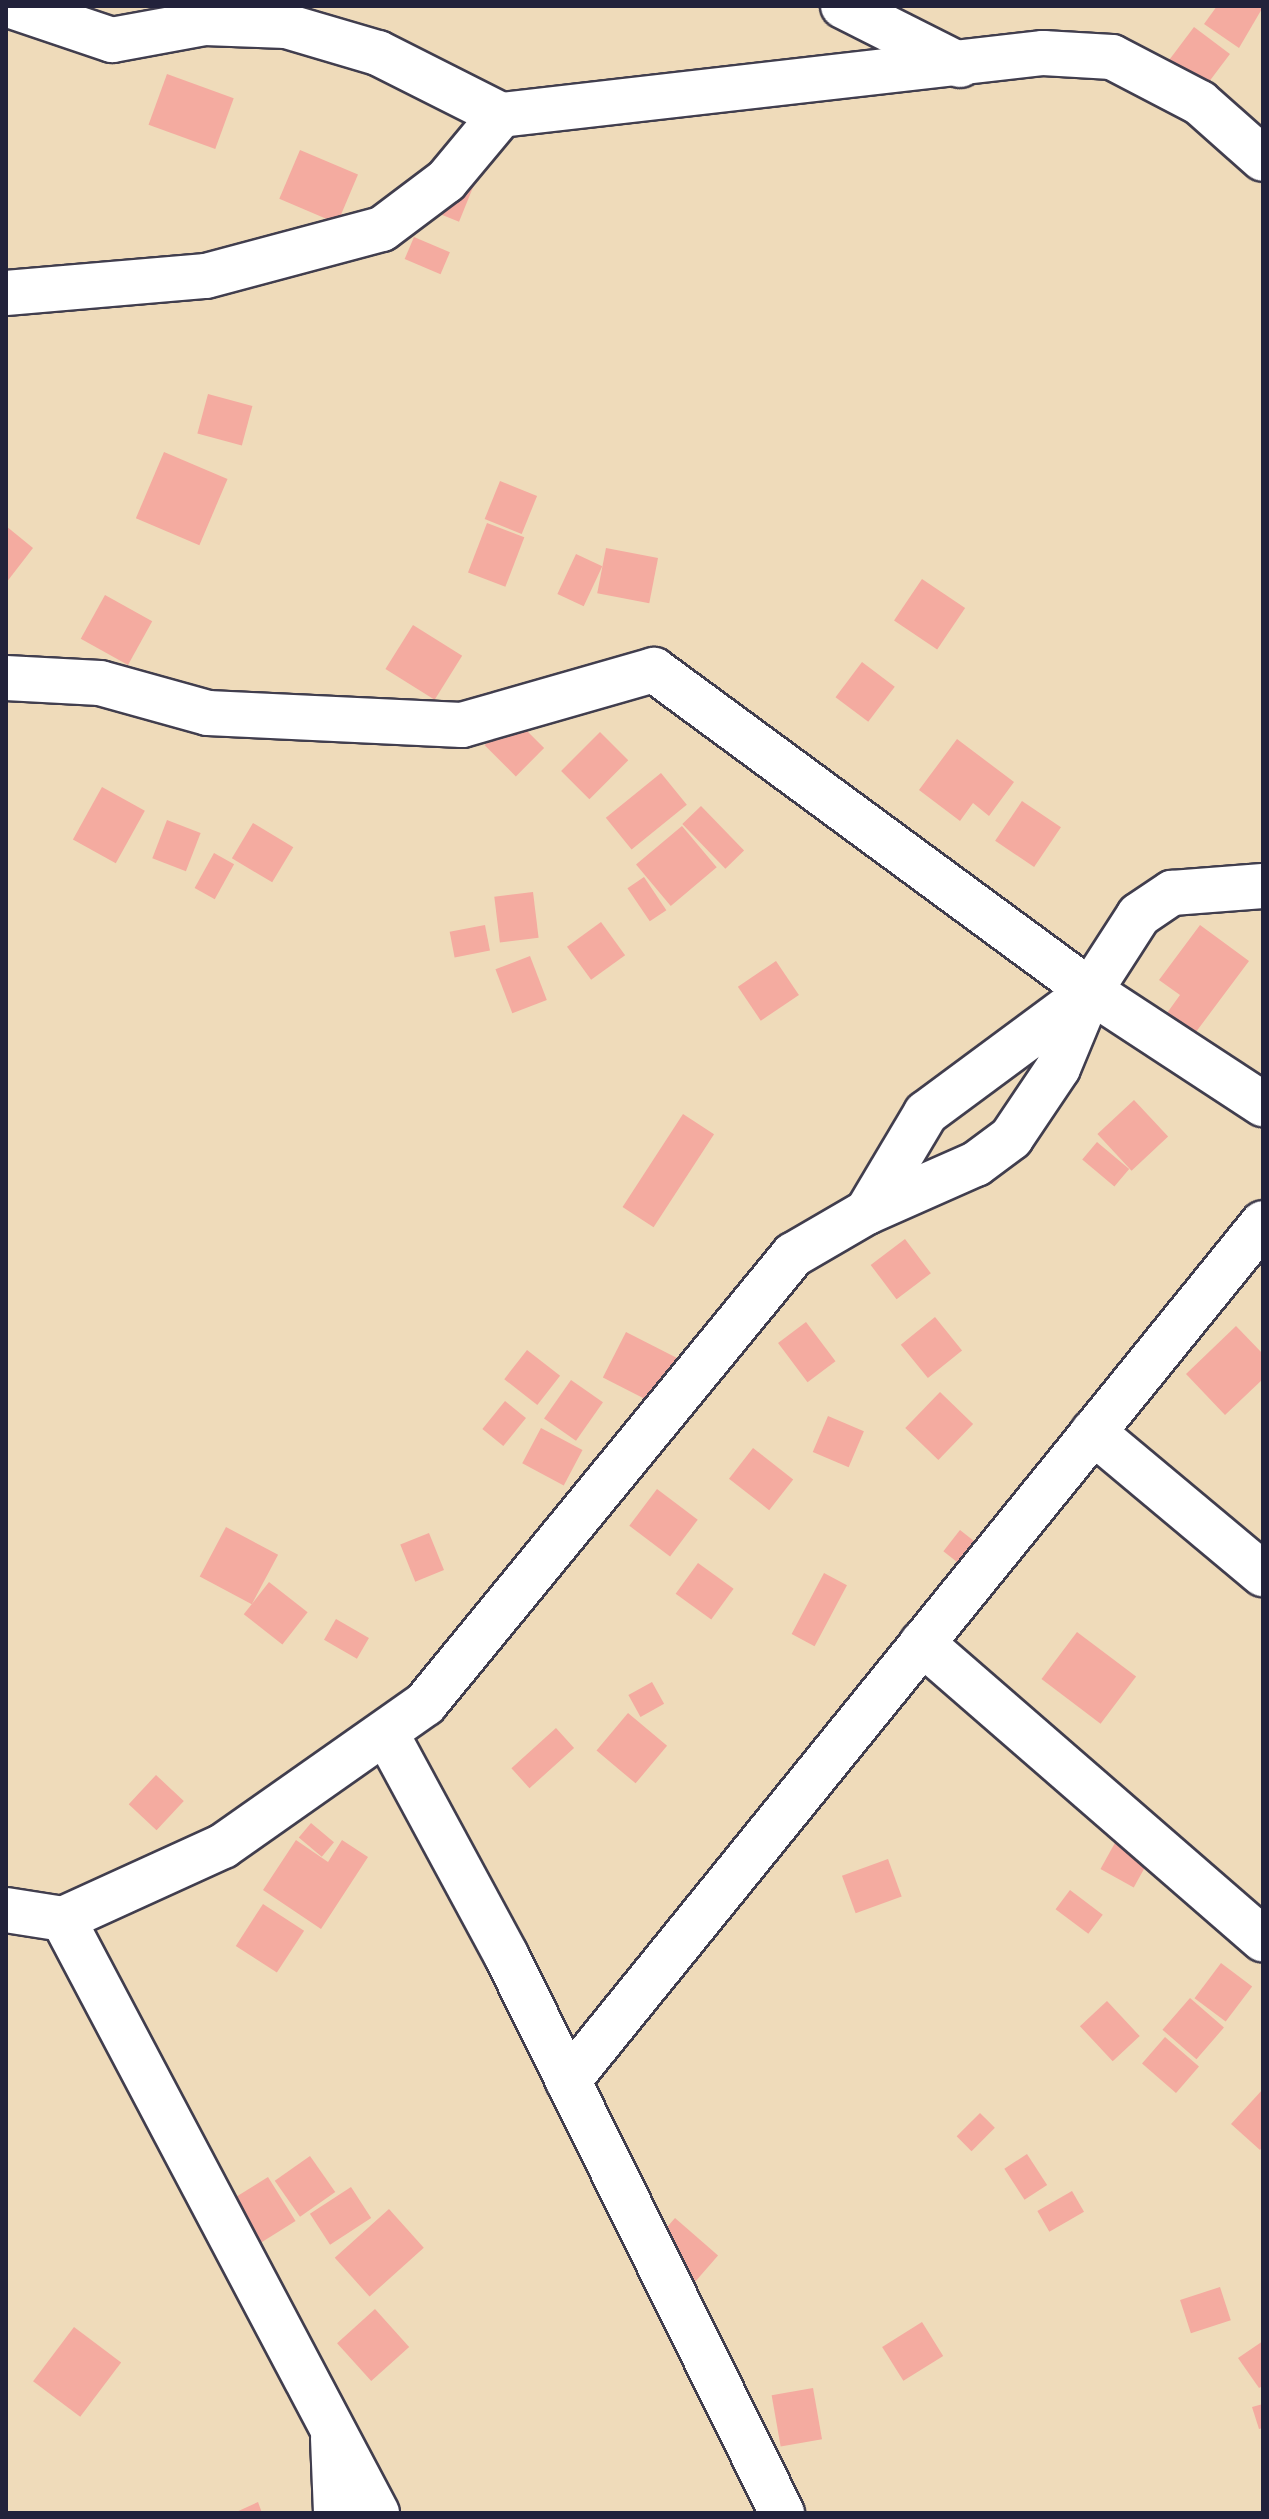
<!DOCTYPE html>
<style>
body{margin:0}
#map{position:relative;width:1269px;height:2519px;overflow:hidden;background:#efdbba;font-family:Cardo,serif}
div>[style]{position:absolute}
.building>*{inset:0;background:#f4aba0;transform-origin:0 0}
.roads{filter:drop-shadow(2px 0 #413e4e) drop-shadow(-2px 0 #413e4e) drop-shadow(0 2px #413e4e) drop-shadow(0 -2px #413e4e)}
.street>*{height:44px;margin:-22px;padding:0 22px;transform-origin:22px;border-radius:22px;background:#fff}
span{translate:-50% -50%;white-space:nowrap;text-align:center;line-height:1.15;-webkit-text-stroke:6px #f6f6f2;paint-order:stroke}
.frame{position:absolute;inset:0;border:8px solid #22223b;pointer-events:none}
</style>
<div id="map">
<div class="building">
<div style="clip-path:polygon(1217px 6px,1263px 7px,1239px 48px,1204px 24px)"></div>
<div style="left:1194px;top:27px;width:45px;height:51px;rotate:37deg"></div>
<div style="left:167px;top:74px;width:71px;height:54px;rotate:20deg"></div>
<div style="left:300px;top:150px;width:63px;height:53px;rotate:23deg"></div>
<div style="left:434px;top:161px;width:46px;height:47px;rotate:22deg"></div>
<div style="left:414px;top:237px;width:39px;height:24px;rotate:23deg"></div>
<div style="left:208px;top:394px;width:46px;height:41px;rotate:15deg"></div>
<div style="left:164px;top:452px;width:69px;height:72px;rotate:23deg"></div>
<div style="left:500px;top:481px;width:40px;height:41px;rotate:22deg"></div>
<div style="left:487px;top:523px;width:40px;height:53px;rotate:21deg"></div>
<div style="clip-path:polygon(6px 526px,33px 548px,6px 583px)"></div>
<div style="left:606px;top:548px;width:53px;height:46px;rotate:11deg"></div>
<div style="left:576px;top:554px;width:29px;height:44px;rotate:25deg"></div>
<div style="left:922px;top:579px;width:52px;height:50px;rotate:34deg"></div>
<div style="left:105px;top:595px;width:54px;height:50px;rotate:29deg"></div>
<div style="left:413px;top:625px;width:58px;height:52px;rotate:32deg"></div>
<div style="left:862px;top:662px;width:41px;height:44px;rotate:37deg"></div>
<div style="left:513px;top:717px;width:44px;height:40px;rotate:45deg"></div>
<div style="left:600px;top:732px;width:40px;height:55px;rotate:45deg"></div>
<div style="clip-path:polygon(957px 739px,1014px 782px,989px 816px,973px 803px,960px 821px,919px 790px)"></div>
<div style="left:661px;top:773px;width:41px;height:71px;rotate:51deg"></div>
<div style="left:102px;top:787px;width:49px;height:60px;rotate:29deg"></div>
<div style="left:1022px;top:801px;width:47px;height:48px;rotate:34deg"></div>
<div style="left:701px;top:806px;width:62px;height:26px;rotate:46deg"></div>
<div style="left:167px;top:820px;width:36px;height:41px;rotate:21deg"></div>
<div style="left:253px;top:823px;width:47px;height:41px;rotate:31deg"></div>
<div style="left:682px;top:826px;width:54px;height:60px;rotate:50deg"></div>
<div style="left:214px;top:853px;width:23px;height:40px;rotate:29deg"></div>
<div style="left:644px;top:877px;width:40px;height:20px;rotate:56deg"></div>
<div style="left:533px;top:892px;width:46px;height:39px;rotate:83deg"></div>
<div style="left:601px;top:922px;width:41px;height:42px;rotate:54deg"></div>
<div style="left:485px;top:925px;width:26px;height:36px;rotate:79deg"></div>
<div style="clip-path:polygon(1200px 925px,1249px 961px,1190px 1040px,1162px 1020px,1180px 995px,1159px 980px)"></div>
<div style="left:530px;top:956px;width:47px;height:37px;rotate:69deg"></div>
<div style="left:776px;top:961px;width:41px;height:46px;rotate:56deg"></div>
<div style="left:1134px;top:1100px;width:50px;height:50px;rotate:47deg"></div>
<div style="left:683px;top:1114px;width:37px;height:111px;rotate:33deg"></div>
<div style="left:1097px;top:1142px;width:42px;height:23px;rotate:40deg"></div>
<div style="left:905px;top:1239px;width:43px;height:43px;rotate:53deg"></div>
<div style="left:935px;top:1317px;width:43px;height:44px;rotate:51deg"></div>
<div style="left:806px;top:1322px;width:49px;height:35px;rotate:53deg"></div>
<div style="clip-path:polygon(1236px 1326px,1263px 1354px,1263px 1379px,1225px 1415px,1186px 1374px)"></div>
<div style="left:626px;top:1332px;width:60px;height:51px;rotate:27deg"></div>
<div style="left:527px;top:1350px;width:42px;height:37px;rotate:38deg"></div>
<div style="left:571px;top:1380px;width:39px;height:47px;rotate:35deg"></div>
<div style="left:940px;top:1392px;width:46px;height:50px;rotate:44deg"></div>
<div style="left:505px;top:1401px;width:27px;height:36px;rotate:39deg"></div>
<div style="left:828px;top:1416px;width:39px;height:39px;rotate:23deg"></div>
<div style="left:541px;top:1428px;width:47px;height:40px;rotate:28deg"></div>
<div style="left:753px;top:1448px;width:51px;height:39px;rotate:38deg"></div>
<div style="left:657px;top:1489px;width:51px;height:46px;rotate:37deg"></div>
<div style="left:226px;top:1527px;width:59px;height:56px;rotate:28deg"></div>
<div style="left:960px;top:1530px;width:23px;height:27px;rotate:38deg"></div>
<div style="left:429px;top:1533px;width:40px;height:31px;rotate:68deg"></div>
<div style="left:698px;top:1563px;width:44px;height:38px;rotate:36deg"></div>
<div style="left:824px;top:1573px;width:26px;height:69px;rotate:28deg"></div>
<div style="left:269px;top:1582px;width:49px;height:41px;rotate:38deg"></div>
<div style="left:336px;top:1619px;width:38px;height:24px;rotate:30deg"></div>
<div style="left:1077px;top:1632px;width:74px;height:59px;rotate:37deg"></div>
<div style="left:652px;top:1682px;width:25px;height:27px;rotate:61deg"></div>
<div style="left:628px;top:1713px;width:51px;height:49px;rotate:40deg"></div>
<div style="left:556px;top:1728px;width:27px;height:60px;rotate:48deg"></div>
<div style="left:156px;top:1775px;width:38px;height:40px;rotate:43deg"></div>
<div style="left:311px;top:1823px;width:30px;height:19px;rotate:40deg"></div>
<div style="clip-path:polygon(296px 1840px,328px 1862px,342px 1840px,368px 1857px,321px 1929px,263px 1890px)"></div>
<div style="left:1116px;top:1841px;width:38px;height:32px;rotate:29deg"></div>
<div style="left:888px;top:1859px;width:40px;height:49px;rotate:70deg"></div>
<div style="left:1070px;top:1890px;width:41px;height:24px;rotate:37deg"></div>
<div style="left:263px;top:1904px;width:49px;height:50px;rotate:33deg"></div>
<div style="left:1221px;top:1963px;width:39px;height:44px;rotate:37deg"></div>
<div style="left:1190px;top:1998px;width:45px;height:42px;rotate:41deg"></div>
<div style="left:1107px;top:2001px;width:48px;height:37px;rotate:47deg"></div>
<div style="left:1165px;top:2037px;width:45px;height:35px;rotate:41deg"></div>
<div style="clip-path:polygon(1263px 2089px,1263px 2146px,1260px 2150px,1231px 2124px)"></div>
<div style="left:980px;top:2113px;width:21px;height:33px;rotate:45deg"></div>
<div style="left:1027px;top:2154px;width:37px;height:27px;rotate:57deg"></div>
<div style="left:310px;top:2156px;width:44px;height:43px;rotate:55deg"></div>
<div style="left:268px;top:2177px;width:52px;height:54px;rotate:58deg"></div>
<div style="left:351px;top:2187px;width:37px;height:49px;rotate:57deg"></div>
<div style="left:1072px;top:2191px;width:24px;height:40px;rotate:60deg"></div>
<div style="left:389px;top:2209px;width:52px;height:73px;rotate:48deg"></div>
<div style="left:675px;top:2218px;width:57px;height:55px;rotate:41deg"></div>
<div style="left:1220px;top:2287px;width:35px;height:42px;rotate:72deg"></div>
<div style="left:375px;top:2309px;width:51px;height:51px;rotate:48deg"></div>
<div style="left:922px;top:2322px;width:40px;height:47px;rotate:58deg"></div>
<div style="left:74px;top:2327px;width:59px;height:68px;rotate:37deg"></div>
<div style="clip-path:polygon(1263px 2341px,1263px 2386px,1259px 2388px,1238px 2358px)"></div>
<div style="left:813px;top:2388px;width:52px;height:42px;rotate:80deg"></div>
<div style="clip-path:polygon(1263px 2404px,1263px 2428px,1259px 2429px,1252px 2407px)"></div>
<div style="clip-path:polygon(258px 2502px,262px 2513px,234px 2513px)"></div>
</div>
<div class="roads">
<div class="street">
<div style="left:11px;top:6px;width:107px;rotate:18.6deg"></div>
<div style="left:112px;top:40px;width:95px;rotate:-10.4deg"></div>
<div style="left:205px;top:23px;width:81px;rotate:2.1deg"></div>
<div style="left:286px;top:26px;width:96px;rotate:16.4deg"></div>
<div style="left:378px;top:53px;width:138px;rotate:26.8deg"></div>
<div style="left:501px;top:115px;width:546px;rotate:-6.53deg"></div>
<div style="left:1043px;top:53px;width:69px;rotate:3.3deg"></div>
<div style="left:1112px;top:57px;width:99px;rotate:27.6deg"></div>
<div style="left:1200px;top:103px;width:84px;rotate:41.6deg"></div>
<div style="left:843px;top:6px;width:131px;rotate:26.8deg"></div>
<div style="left:6px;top:293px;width:201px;rotate:-4.9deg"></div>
<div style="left:206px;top:276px;width:182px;rotate:-15deg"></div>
<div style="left:382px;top:229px;width:80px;rotate:-36.9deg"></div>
<div style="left:446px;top:181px;width:86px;rotate:-50.2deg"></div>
<div style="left:6px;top:678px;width:94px;rotate:3deg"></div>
<div style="left:100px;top:683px;width:112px;rotate:15.5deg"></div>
<div style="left:208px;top:713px;width:254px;rotate:2.7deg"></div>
<div style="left:462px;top:725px;width:200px;rotate:-16deg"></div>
<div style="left:654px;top:670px;width:541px;rotate:36.36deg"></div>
<div style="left:1090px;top:991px;width:207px;rotate:33.2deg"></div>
<div style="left:867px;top:1212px;width:115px;rotate:-59.2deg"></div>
<div style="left:926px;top:1113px;width:202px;rotate:-36.5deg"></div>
<div style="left:1093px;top:1432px;width:222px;rotate:39.9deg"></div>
<div style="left:922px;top:1643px;width:452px;rotate:41deg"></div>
<div style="left:386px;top:1733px;width:252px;rotate:61.6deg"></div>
<div style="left:506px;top:1955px;width:623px;rotate:63.68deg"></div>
<div style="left:6px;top:1910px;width:58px;rotate:9deg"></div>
<div style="left:63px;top:1919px;width:176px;rotate:-24.5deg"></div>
<div style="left:223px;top:1846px;width:247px;rotate:-35.1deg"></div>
<div style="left:425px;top:1704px;width:581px;rotate:-50.66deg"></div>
<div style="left:793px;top:1255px;width:86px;rotate:-30.2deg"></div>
<div style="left:867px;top:1212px;width:119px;rotate:-23.8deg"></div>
<div style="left:976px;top:1164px;width:44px;rotate:-36.6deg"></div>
<div style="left:1011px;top:1138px;width:84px;rotate:-56.1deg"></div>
<div style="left:1058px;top:1068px;width:83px;rotate:-67.4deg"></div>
<div style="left:1090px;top:991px;width:90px;rotate:-57.2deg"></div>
<div style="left:1139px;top:915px;width:40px;rotate:-34deg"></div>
<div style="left:1172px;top:893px;width:91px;rotate:-4.4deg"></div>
<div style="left:63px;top:1919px;width:672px;rotate:62.14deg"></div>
<div style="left:568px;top:2081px;width:1104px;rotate:-50.99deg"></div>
<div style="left:333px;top:2438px;width:75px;rotate:87.7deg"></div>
</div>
</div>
<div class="frame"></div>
</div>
